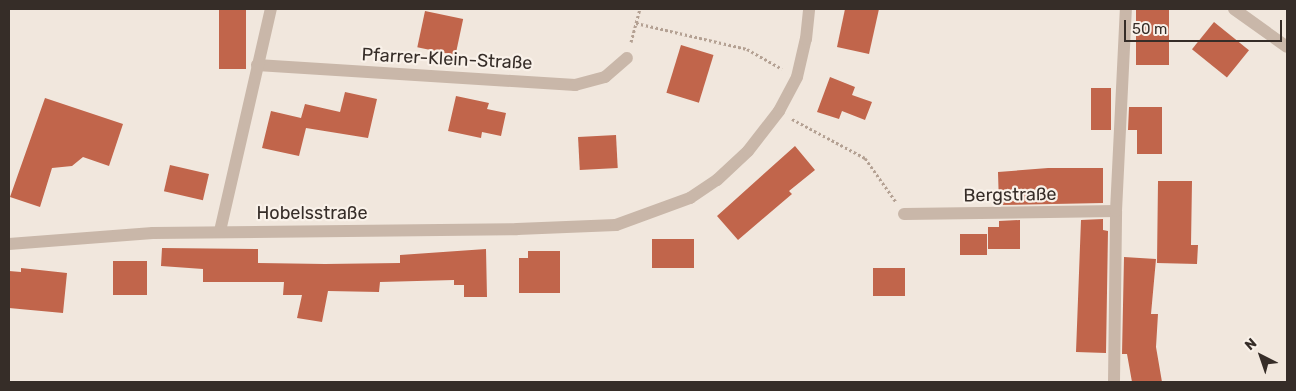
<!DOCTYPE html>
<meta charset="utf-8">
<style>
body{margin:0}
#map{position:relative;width:1296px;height:391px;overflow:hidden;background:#f1e7dd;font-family:Rubik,sans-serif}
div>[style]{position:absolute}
.building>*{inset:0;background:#c1654b;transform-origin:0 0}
.path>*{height:3px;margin-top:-1.5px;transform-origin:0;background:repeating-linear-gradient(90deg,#b4a193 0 2.5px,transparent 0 5px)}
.street>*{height:12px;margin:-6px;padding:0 6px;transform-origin:6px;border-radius:6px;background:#c9b7a9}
span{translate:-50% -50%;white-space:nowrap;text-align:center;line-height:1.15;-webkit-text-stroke:4.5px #f9f1e9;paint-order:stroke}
.street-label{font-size:18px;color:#362d28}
.frame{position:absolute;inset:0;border:10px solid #362d28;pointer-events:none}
.north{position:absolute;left:1236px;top:331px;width:50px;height:50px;-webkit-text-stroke:4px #f9f1e9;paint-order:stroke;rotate:319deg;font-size:14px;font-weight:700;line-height:20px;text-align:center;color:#362d28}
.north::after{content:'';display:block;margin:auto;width:18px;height:22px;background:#362d28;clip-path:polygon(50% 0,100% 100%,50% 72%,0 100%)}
.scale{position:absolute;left:1124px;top:20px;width:158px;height:22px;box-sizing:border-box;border:2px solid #362d28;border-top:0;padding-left:6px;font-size:15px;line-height:18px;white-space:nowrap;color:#362d28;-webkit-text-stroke:4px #f9f1e9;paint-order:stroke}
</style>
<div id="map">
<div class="building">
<div style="left:219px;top:9px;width:27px;height:60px"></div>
<div style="clip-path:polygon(845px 9px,879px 9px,869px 54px,837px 47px)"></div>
<div style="left:1136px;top:9px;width:33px;height:56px"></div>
<div style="left:425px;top:11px;width:39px;height:37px;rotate:12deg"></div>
<div style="left:1214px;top:22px;width:45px;height:35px;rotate:39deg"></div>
<div style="left:681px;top:45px;width:34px;height:50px;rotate:17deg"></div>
<div style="clip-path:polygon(830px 77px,855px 87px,852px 95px,872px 102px,865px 120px,842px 111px,839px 119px,817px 112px)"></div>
<div style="left:1091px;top:88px;width:20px;height:42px"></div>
<div style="clip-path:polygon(345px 92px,377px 99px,368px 138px,306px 128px,299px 156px,262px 148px,271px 111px,301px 118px,305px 104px,340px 112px)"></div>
<div style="clip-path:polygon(456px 96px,489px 103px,487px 109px,506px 113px,501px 136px,482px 132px,481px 138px,448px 131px)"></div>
<div style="clip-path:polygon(45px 98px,123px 124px,109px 166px,83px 157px,72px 166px,52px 168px,40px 207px,10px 197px)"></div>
<div style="clip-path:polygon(1129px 107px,1162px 107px,1162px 154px,1137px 154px,1137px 130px,1128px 130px)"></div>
<div style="left:616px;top:135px;width:33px;height:38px;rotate:87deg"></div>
<div style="clip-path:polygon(795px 146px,815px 170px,789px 191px,792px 194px,738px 240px,717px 216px)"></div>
<div style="left:170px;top:165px;width:40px;height:27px;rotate:13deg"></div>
<div style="clip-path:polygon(1048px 168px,1103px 168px,1103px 203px,999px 205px,998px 172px)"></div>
<div style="clip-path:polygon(1158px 181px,1192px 181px,1191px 245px,1198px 245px,1197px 264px,1157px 263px)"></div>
<div style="clip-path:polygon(1103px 219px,1103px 230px,1108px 231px,1106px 353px,1076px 352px,1081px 220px)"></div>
<div style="clip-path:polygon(1020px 220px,1020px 249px,988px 249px,988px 227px,999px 227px,999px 221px)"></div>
<div style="left:960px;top:234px;width:27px;height:21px"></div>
<div style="left:652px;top:239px;width:42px;height:29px"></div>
<div style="clip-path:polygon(162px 248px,258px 249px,258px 263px,325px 264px,400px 263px,400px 255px,486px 249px,487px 297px,464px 297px,464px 285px,454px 285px,454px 280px,380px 282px,379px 292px,328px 291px,322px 322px,297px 318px,302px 295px,283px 295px,284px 282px,203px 282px,203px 269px,161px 266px)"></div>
<div style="clip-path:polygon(528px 251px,560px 251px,560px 293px,519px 293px,519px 258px,528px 258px)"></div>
<div style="clip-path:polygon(1124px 257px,1156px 259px,1151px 314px,1158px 314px,1156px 347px,1162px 382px,1132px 382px,1127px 354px,1122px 354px)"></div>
<div style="left:113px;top:261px;width:34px;height:34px"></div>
<div style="clip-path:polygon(21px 268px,67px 273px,63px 313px,9px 308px,9px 271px,21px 272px)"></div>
<div style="left:873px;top:268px;width:32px;height:28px"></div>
</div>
<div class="path">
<div style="left:636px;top:23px;width:114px;rotate:13.2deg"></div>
<div style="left:747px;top:49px;width:40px;rotate:29.7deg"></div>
<div style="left:631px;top:42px;width:34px;rotate:-75deg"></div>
<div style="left:792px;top:119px;width:83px;rotate:28.1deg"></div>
<div style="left:865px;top:158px;width:54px;rotate:54.8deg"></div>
</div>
<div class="street">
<div style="left:1234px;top:9px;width:65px;rotate:35.6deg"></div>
<div style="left:257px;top:65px;width:319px;rotate:3.6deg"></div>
<div style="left:575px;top:85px;width:31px;rotate:-15deg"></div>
<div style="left:605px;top:77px;width:29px;rotate:-41deg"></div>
<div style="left:904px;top:214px;width:212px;rotate:-0.8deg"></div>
<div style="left:220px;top:231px;width:228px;rotate:-77.1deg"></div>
<div style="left:9px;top:244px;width:144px;rotate:-4.4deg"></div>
<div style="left:153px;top:233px;width:364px;rotate:-0.6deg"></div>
<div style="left:517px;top:229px;width:99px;rotate:-2.3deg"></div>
<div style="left:616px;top:225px;width:79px;rotate:-20deg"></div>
<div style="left:690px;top:198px;width:32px;rotate:-34deg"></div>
<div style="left:717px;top:180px;width:42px;rotate:-43.1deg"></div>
<div style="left:748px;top:151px;width:51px;rotate:-52.2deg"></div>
<div style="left:779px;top:111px;width:38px;rotate:-62deg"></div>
<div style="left:797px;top:77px;width:39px;rotate:-77deg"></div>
<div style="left:806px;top:39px;width:30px;rotate:-84deg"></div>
<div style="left:1114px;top:382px;width:171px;rotate:-89.3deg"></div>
<div style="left:1116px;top:211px;width:202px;rotate:-87.2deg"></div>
</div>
<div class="street-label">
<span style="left:447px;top:59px;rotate:3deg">Pfarrer-Klein-Straße</span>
<span style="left:1010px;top:195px;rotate:-1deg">Bergstraße</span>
<span style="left:312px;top:213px">Hobelsstraße</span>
</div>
<div class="frame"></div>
<div class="north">N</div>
<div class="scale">50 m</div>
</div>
